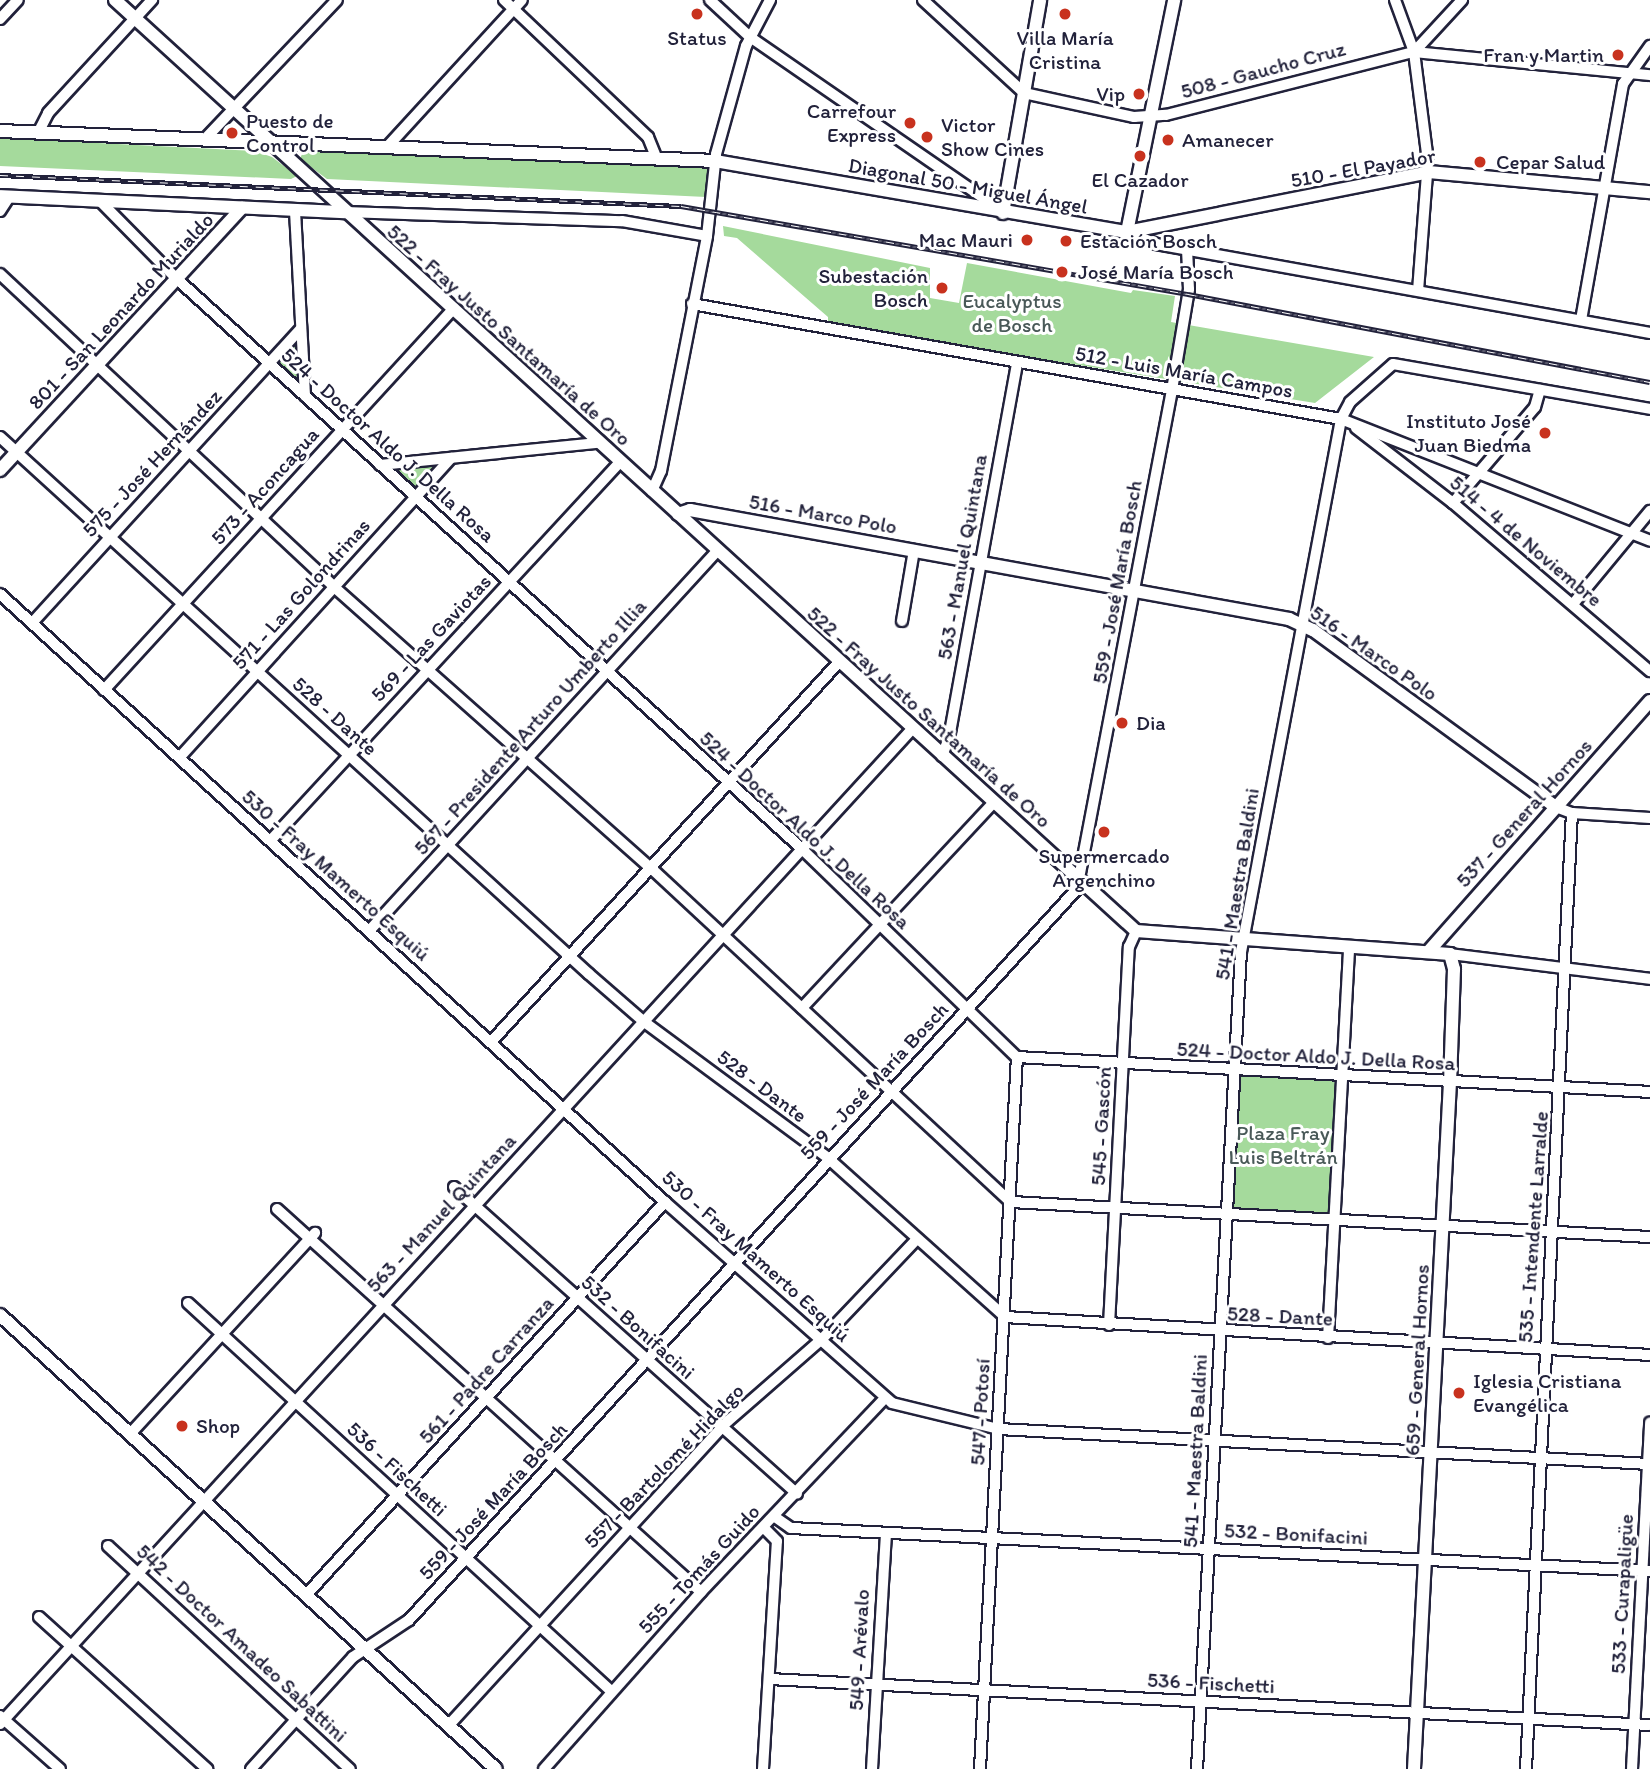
<!DOCTYPE html>
<meta charset="utf-8">
<style>
body{margin:0}
#map{position:relative;width:1650px;height:1769px;overflow:hidden;background:#fff;font-family:Itim,sans-serif}
div>[style]{position:absolute}
.green>*{inset:0;background:#a5da9c;transform-origin:0 0}
.roads{filter:drop-shadow(2px 0 #22223b) drop-shadow(-2px 0 #22223b) drop-shadow(0 2px #22223b) drop-shadow(0 -2px #22223b)}
.minor>*{height:10px;margin:-5px;padding:0 5px;transform-origin:5px;border-radius:5px;background:#fff}
.tertiary>*{height:12px;margin:-6px;padding:0 6px;transform-origin:6px;border-radius:6px;background:#fff}
.rail>*{height:5px;margin-top:-2.5px;transform-origin:0;background:repeating-linear-gradient(90deg,#fff 0 8px,#22223b 0 16px);box-sizing:border-box;border-block:2px solid #22223b}
.dots>*{width:19px;height:19px;translate:-50% -50%;box-sizing:border-box;border:4px solid #fff;border-radius:50%}
span{translate:-50% -50%;white-space:nowrap;text-align:center;line-height:1.15;-webkit-text-stroke:6px #fff;paint-order:stroke}
.poi-label{font-size:21px;color:#22223b}
.right{translate:-100% -50%;text-align:right}
.left{translate:0 -50%;text-align:left}
.street-label{font-size:21px;color:#22223b}
.park-label{font-size:21px;color:#495958}
</style>
<div id="map">
<div class="green">
<div style="clip-path:polygon(0 138px,255px 151px,272px 157px,297px 176px,291px 179px,0 166px)"></div>
<div style="clip-path:polygon(304px 149px,708px 166px,711px 193px,706px 197px,327px 179px,300px 159px)"></div>
<div style="clip-path:polygon(723px 226px,930px 268px,930px 298px,959px 303px,967px 263px,1131px 293px,1133px 290px,1175px 296px,1171px 322px,1374px 357px,1315px 403px,828px 325px,828px 317px,737px 238px,724px 236px)"></div>
<div style="clip-path:polygon(295px 340px,298px 384px,275px 363px)"></div>
<div style="clip-path:polygon(441px 464px,413px 492px,386px 469px)"></div>
<div style="left:1237px;top:1076px;width:100px;height:132px;rotate:3deg"></div>
</div>
<div class="roads">
<div class="minor">
<div style="left:504px;top:0;width:199px;rotate:43.6deg"></div>
<div style="left:648px;top:137px;width:22px;rotate:68deg"></div>
<div style="left:710px;top:0;width:54px;rotate:42.8deg"></div>
<div style="left:750px;top:37px;width:305px;rotate:34.6deg"></div>
<div style="left:923px;top:0;width:137px;rotate:42.6deg"></div>
<div style="left:1024px;top:93px;width:113px;rotate:12.3deg"></div>
<div style="left:1134px;top:117px;width:32px;rotate:-4deg"></div>
<div style="left:1166px;top:115px;width:256px;rotate:-14.3deg"></div>
<div style="left:1414px;top:52px;width:237px;rotate:5.6deg"></div>
<div style="left:1395px;top:0;width:55px;rotate:69.9deg"></div>
<div style="left:1414px;top:52px;width:110px;rotate:82.7deg"></div>
<div style="left:1428px;top:161px;width:129px;rotate:94.4deg"></div>
<div style="left:0;top:19px;width:26px;rotate:-47deg"></div>
<div style="left:1414px;top:52px;width:71px;rotate:-47.3deg"></div>
<div style="left:38px;top:133px;width:22px;rotate:-63deg"></div>
<div style="left:48px;top:113px;width:154px;rotate:-47.4deg"></div>
<div style="left:204px;top:140px;width:193px;rotate:-46.5deg"></div>
<div style="left:388px;top:146px;width:198px;rotate:-47.5deg"></div>
<div style="left:101px;top:202px;width:108px;rotate:45.4deg"></div>
<div style="left:177px;top:279px;width:846px;rotate:42.36deg"></div>
<div style="left:802px;top:849px;width:299px;rotate:44.1deg"></div>
<div style="left:1017px;top:1057px;width:634px;rotate:3.16deg"></div>
<div style="left:0;top:211px;width:17px;rotate:-57deg"></div>
<div style="left:295px;top:211px;width:185px;rotate:86.9deg"></div>
<div style="left:345px;top:212px;width:277px;rotate:1.9deg"></div>
<div style="left:622px;top:221px;width:86px;rotate:10deg"></div>
<div style="left:1127px;top:232px;width:31px;rotate:22deg"></div>
<div style="left:1156px;top:244px;width:502px;rotate:10.21deg"></div>
<div style="left:0;top:274px;width:456px;rotate:43.1deg"></div>
<div style="left:333px;top:586px;width:425px;rotate:41.6deg"></div>
<div style="left:651px;top:868px;width:491px;rotate:42.9deg"></div>
<div style="left:1011px;top:1202px;width:640px;rotate:3.14deg"></div>
<div style="left:692px;top:304px;width:659px;rotate:10.05deg"></div>
<div style="left:1341px;top:419px;width:332px;rotate:21.5deg"></div>
<div style="left:1581px;top:320px;width:240px;rotate:-79.9deg"></div>
<div style="left:1623px;top:84px;width:47px;rotate:-54.6deg"></div>
<div style="left:1356px;top:428px;width:123px;rotate:37.7deg"></div>
<div style="left:1453px;top:503px;width:259px;rotate:40.5deg"></div>
<div style="left:0;top:437px;width:797px;rotate:42.36deg"></div>
<div style="left:589px;top:974px;width:72px;rotate:41deg"></div>
<div style="left:643px;top:1021px;width:230px;rotate:36.5deg"></div>
<div style="left:828px;top:1158px;width:238px;rotate:41.9deg"></div>
<div style="left:1005px;top:1317px;width:646px;rotate:3.37deg"></div>
<div style="left:380px;top:465px;width:219px;rotate:-5.8deg"></div>
<div style="left:652px;top:491px;width:22px;rotate:-66deg"></div>
<div style="left:661px;top:471px;width:239px;rotate:-78.9deg"></div>
<div style="left:707px;top:236px;width:82px;rotate:-83.7deg"></div>
<div style="left:716px;top:154px;width:112px;rotate:-74.5deg"></div>
<div style="left:746px;top:46px;width:52px;rotate:-62.4deg"></div>
<div style="left:1453px;top:503px;width:126px;rotate:-49.5deg"></div>
<div style="left:1535px;top:407px;width:18px;rotate:-74deg"></div>
<div style="left:0;top:594px;width:901px;rotate:42.44deg"></div>
<div style="left:665px;top:1202px;width:303px;rotate:41.5deg"></div>
<div style="left:892px;top:1403px;width:110px;rotate:13.7deg"></div>
<div style="left:999px;top:1429px;width:652px;rotate:3.08deg"></div>
<div style="left:1573px;top:604px;width:121px;rotate:-50.4deg"></div>
<div style="left:902px;top:621px;width:72px;rotate:-80.4deg"></div>
<div style="left:32px;top:623px;width:397px;rotate:-47.6deg"></div>
<div style="left:104px;top:690px;width:518px;rotate:-47.5deg"></div>
<div style="left:942px;top:756px;width:19px;rotate:-69deg"></div>
<div style="left:949px;top:738px;width:381px;rotate:-79.7deg"></div>
<div style="left:180px;top:757px;width:404px;rotate:-47.8deg"></div>
<div style="left:1556px;top:807px;width:17px;rotate:21deg"></div>
<div style="left:1572px;top:813px;width:78px;rotate:3.7deg"></div>
<div style="left:271px;top:840px;width:514px;rotate:-47.28deg"></div>
<div style="left:369px;top:931px;width:517px;rotate:-47.51deg"></div>
<div style="left:1450px;top:954px;width:202px;rotate:7.1deg"></div>
<div style="left:802px;top:1008px;width:280px;rotate:-47deg"></div>
<div style="left:491px;top:1042px;width:515px;rotate:-47.52deg"></div>
<div style="left:454px;top:1187px;width:460px;rotate:41.8deg"></div>
<div style="left:277px;top:1209px;width:571px;rotate:42.09deg"></div>
<div style="left:188px;top:1303px;width:574px;rotate:42.53deg"></div>
<div style="left:1109px;top:1325px;width:379px;rotate:-87deg"></div>
<div style="left:1129px;top:947px;width:17px;rotate:-66deg"></div>
<div style="left:1328px;top:1338px;width:391px;rotate:-86.9deg"></div>
<div style="left:131px;top:1433px;width:272px;rotate:-47.4deg"></div>
<div style="left:775px;top:1517px;width:19px;rotate:35deg"></div>
<div style="left:791px;top:1528px;width:860px;rotate:2.87deg"></div>
<div style="left:108px;top:1546px;width:329px;rotate:42.7deg"></div>
<div style="left:307px;top:1594px;width:531px;rotate:-47.6deg"></div>
<div style="left:39px;top:1617px;width:227px;rotate:42.1deg"></div>
<div style="left:769px;top:1679px;width:882px;rotate:2.99deg"></div>
<div style="left:0;top:1716px;width:80px;rotate:41.5deg"></div>
<div style="left:0;top:1724px;width:1350px;rotate:-47.49deg"></div>
<div style="left:449px;top:1725px;width:413px;rotate:-47.5deg"></div>
<div style="left:728px;top:1421px;width:125px;rotate:-41.1deg"></div>
<div style="left:822px;top:1339px;width:135px;rotate:-46.5deg"></div>
<div style="left:251px;top:1769px;width:151px;rotate:-47.7deg"></div>
<div style="left:353px;top:1657px;width:67px;rotate:-33.5deg"></div>
<div style="left:409px;top:1620px;width:990px;rotate:-47.58deg"></div>
<div style="left:1077px;top:889px;width:508px;rotate:-79.22deg"></div>
<div style="left:1172px;top:390px;width:102px;rotate:-80.4deg"></div>
<div style="left:1189px;top:289px;width:40px;rotate:-92.9deg"></div>
<div style="left:544px;top:1769px;width:237px;rotate:-48.4deg"></div>
<div style="left:701px;top:1592px;width:266px;rotate:-46.5deg"></div>
<div style="left:763px;top:1769px;width:228px;rotate:-86.5deg"></div>
<div style="left:777px;top:1541px;width:18px;rotate:-135deg"></div>
<div style="left:872px;top:1769px;width:235px;rotate:-86.6deg"></div>
<div style="left:980px;top:1769px;width:713px;rotate:-87.03deg"></div>
<div style="left:1197px;top:1769px;width:818px;rotate:-86.92deg"></div>
<div style="left:1241px;top:952px;width:542px;rotate:-79.37deg"></div>
<div style="left:1341px;top:419px;width:19px;rotate:-62deg"></div>
<div style="left:1350px;top:402px;width:57px;rotate:-41.5deg"></div>
<div style="left:1393px;top:364px;width:261px;rotate:9.9deg"></div>
<div style="left:1526px;top:1769px;width:957px;rotate:-87.25deg"></div>
<div style="left:1632px;top:1769px;width:347px;rotate:-87deg"></div>
</div>
<div class="tertiary">
<div style="left:115px;top:0;width:1382px;rotate:42.36deg"></div>
<div style="left:1136px;top:931px;width:315px;rotate:4.2deg"></div>
<div style="left:1450px;top:954px;width:16px;rotate:75deg"></div>
<div style="left:1454px;top:969px;width:113px;rotate:92deg"></div>
<div style="left:1450px;top:1082px;width:688px;rotate:93deg"></div>
<div style="left:0;top:131px;width:716px;rotate:2.4deg"></div>
<div style="left:715px;top:161px;width:418px;rotate:9.8deg"></div>
<div style="left:1127px;top:232px;width:308px;rotate:-11.2deg"></div>
<div style="left:1429px;top:172px;width:222px;rotate:5.2deg"></div>
<div style="left:0;top:196px;width:345px;rotate:2.7deg"></div>
<div style="left:1003px;top:213px;width:216px;rotate:-80.1deg"></div>
<div style="left:1127px;top:232px;width:237px;rotate:-78.5deg"></div>
<div style="left:0;top:470px;width:357px;rotate:-47.3deg"></div>
<div style="left:678px;top:514px;width:13px;rotate:-18deg"></div>
<div style="left:690px;top:510px;width:609px;rotate:10.31deg"></div>
<div style="left:1289px;top:619px;width:26px;rotate:25deg"></div>
<div style="left:1313px;top:630px;width:301px;rotate:36.1deg"></div>
<div style="left:1428px;top:952px;width:335px;rotate:-48.5deg"></div>
<div style="left:0;top:1315px;width:672px;rotate:42.47deg"></div>
</div>
</div>
<div class="rail">
<div style="left:0;top:175px;width:682px;rotate:2.61deg"></div>
<div style="left:681px;top:206px;width:515px;rotate:9.85deg"></div>
<div style="left:1188px;top:294px;width:470px;rotate:10.8deg"></div>
</div>
<div class="dots">
<div style="left:697px;top:14px;background:#c8321e"></div>
<div style="left:1065px;top:14px;background:#c8321e"></div>
<div style="left:1618px;top:55px;background:#c8321e"></div>
<div style="left:1139px;top:94px;background:#c8321e"></div>
<div style="left:910px;top:123px;background:#c8321e"></div>
<div style="left:232px;top:133px;background:#c8321e"></div>
<div style="left:927px;top:137px;background:#c8321e"></div>
<div style="left:1168px;top:140px;background:#c8321e"></div>
<div style="left:1140px;top:156px;background:#c8321e"></div>
<div style="left:1480px;top:162px;background:#c8321e"></div>
<div style="left:1027px;top:240px;background:#c8321e"></div>
<div style="left:1066px;top:241px;background:#c8321e"></div>
<div style="left:1062px;top:272px;background:#c8321e"></div>
<div style="left:942px;top:288px;background:#c8321e"></div>
<div style="left:1545px;top:433px;background:#c8321e"></div>
<div style="left:1122px;top:723px;background:#c8321e"></div>
<div style="left:1104px;top:832px;background:#c8321e"></div>
<div style="left:1459px;top:1393px;background:#c8321e"></div>
<div style="left:182px;top:1426px;background:#c8321e"></div>
</div>
<div class="poi-label">
<span style="left:697px;top:38px">Status</span>
<span style="left:1065px;top:50px">Villa María<br>Cristina</span>
<span class="right" style="left:1604px;top:55px">Fran y Martin</span>
<span class="right" style="left:1125px;top:94px">Vip</span>
<span class="right" style="left:896px;top:123px">Carrefour<br>Express</span>
<span class="left" style="left:246px;top:133px">Puesto de<br>Control</span>
<span class="left" style="left:941px;top:137px">Victor<br>Show Cines</span>
<span class="left" style="left:1182px;top:140px">Amanecer</span>
<span class="left" style="left:1496px;top:162px">Cepar Salud</span>
<span style="left:1140px;top:180px">El Cazador</span>
<span class="right" style="left:1013px;top:240px">Mac Mauri</span>
<span class="left" style="left:1080px;top:241px">Estación Bosch</span>
<span class="left" style="left:1078px;top:272px">José María Bosch</span>
<span class="right" style="left:928px;top:288px">Subestación<br>Bosch</span>
<span class="right" style="left:1531px;top:433px">Instituto José<br>Juan Biedma</span>
<span class="left" style="left:1136px;top:723px">Dia</span>
<span style="left:1104px;top:868px">Supermercado<br>Argenchino</span>
<span class="left" style="left:1473px;top:1393px">Iglesia Cristiana<br>Evangélica</span>
<span class="left" style="left:196px;top:1426px">Shop</span>
</div>
<div class="street-label">
<span style="left:1263px;top:70px;rotate:-15deg">508 - Gaucho Cruz</span>
<span style="left:1363px;top:168px;rotate:-10deg">510 - El Payador</span>
<span style="left:968px;top:186px;rotate:10deg">Diagonal 50 - Miguel Ángel</span>
<span style="left:121px;top:311px;rotate:-47deg">801 - San Leonardo Murialdo</span>
<span style="left:509px;top:335px;rotate:42deg">522 - Fray Justo Santamaría de Oro</span>
<span style="left:1184px;top:372px;rotate:10deg">512 - Luis María Campos</span>
<span style="left:388px;top:445px;rotate:42deg">524 - Doctor Aldo J. Della Rosa</span>
<span style="left:152px;top:463px;rotate:-47deg">575 - José Hernández</span>
<span style="left:265px;top:486px;rotate:-48deg">573 - Aconcagua</span>
<span style="left:823px;top:514px;rotate:10deg">516 - Marco Polo</span>
<span style="left:1526px;top:541px;rotate:40deg">514 - 4 de Noviembre</span>
<span style="left:962px;top:557px;rotate:-80deg">563 - Manuel Quintana</span>
<span style="left:1117px;top:582px;rotate:-80deg">559 - José María Bosch</span>
<span style="left:301px;top:594px;rotate:-48deg">571 - Las Golondrinas</span>
<span style="left:431px;top:638px;rotate:-47deg">569 - Las Gaviotas</span>
<span style="left:1374px;top:653px;rotate:35deg">516 - Marco Polo</span>
<span style="left:335px;top:716px;rotate:42deg">528 - Dante</span>
<span style="left:929px;top:717px;rotate:42deg">522 - Fray Justo Santamaría de Oro</span>
<span style="left:530px;top:727px;rotate:-48deg">567 - Presidente Arturo Umberto Illia</span>
<span style="left:1524px;top:813px;rotate:-48deg">537 - General Hornos</span>
<span style="left:805px;top:830px;rotate:43deg">524 - Doctor Aldo J. Della Rosa</span>
<span style="left:336px;top:875px;rotate:42deg">530 - Fray Mamerto Esquiú</span>
<span style="left:1237px;top:884px;rotate:-81deg">541 - Maestra Baldini</span>
<span style="left:1316px;top:1056px;rotate:3deg">524 - Doctor Aldo J. Della Rosa</span>
<span style="left:874px;top:1081px;rotate:-47deg">559 - José María Bosch</span>
<span style="left:762px;top:1086px;rotate:37deg">528 - Dante</span>
<span style="left:1101px;top:1126px;rotate:-87deg">545 - Gascón</span>
<span style="left:441px;top:1213px;rotate:-47deg">563 - Manuel Quintana</span>
<span style="left:1533px;top:1227px;rotate:-86deg">535 - Intendente Larralde</span>
<span style="left:756px;top:1256px;rotate:42deg">530 - Fray Mamerto Esquiú</span>
<span style="left:1280px;top:1316px;rotate:3deg">528 - Dante</span>
<span style="left:638px;top:1327px;rotate:42deg">532 - Bonifacini</span>
<span style="left:1417px;top:1360px;rotate:-87deg">659 - General Hornos</span>
<span style="left:486px;top:1370px;rotate:-48deg">561 - Padre Carranza</span>
<span style="left:980px;top:1412px;rotate:-87deg">547 - Potosí</span>
<span style="left:1195px;top:1451px;rotate:-87deg">541 - Maestra Baldini</span>
<span style="left:664px;top:1466px;rotate:-46deg">557 - Bartolomé Hidalgo</span>
<span style="left:397px;top:1469px;rotate:43deg">536 - Fischetti</span>
<span style="left:493px;top:1501px;rotate:-47deg">559 - José María Bosch</span>
<span style="left:1296px;top:1534px;rotate:3deg">532 - Bonifacini</span>
<span style="left:699px;top:1569px;rotate:-47deg">555 - Tomás Guido</span>
<span style="left:1622px;top:1594px;rotate:-87deg">533 - Curapaligüe</span>
<span style="left:242px;top:1643px;rotate:43deg">542 - Doctor Amadeo Sabattini</span>
<span style="left:859px;top:1650px;rotate:-87deg">549 - Arévalo</span>
<span style="left:1211px;top:1683px;rotate:3deg">536 - Fischetti</span>
</div>
<div class="park-label">
<span style="left:1012px;top:313px">Eucalyptus<br>de Bosch</span>
<span style="left:1283px;top:1145px">Plaza Fray<br>Luis Beltrán</span>
</div>
</div>
